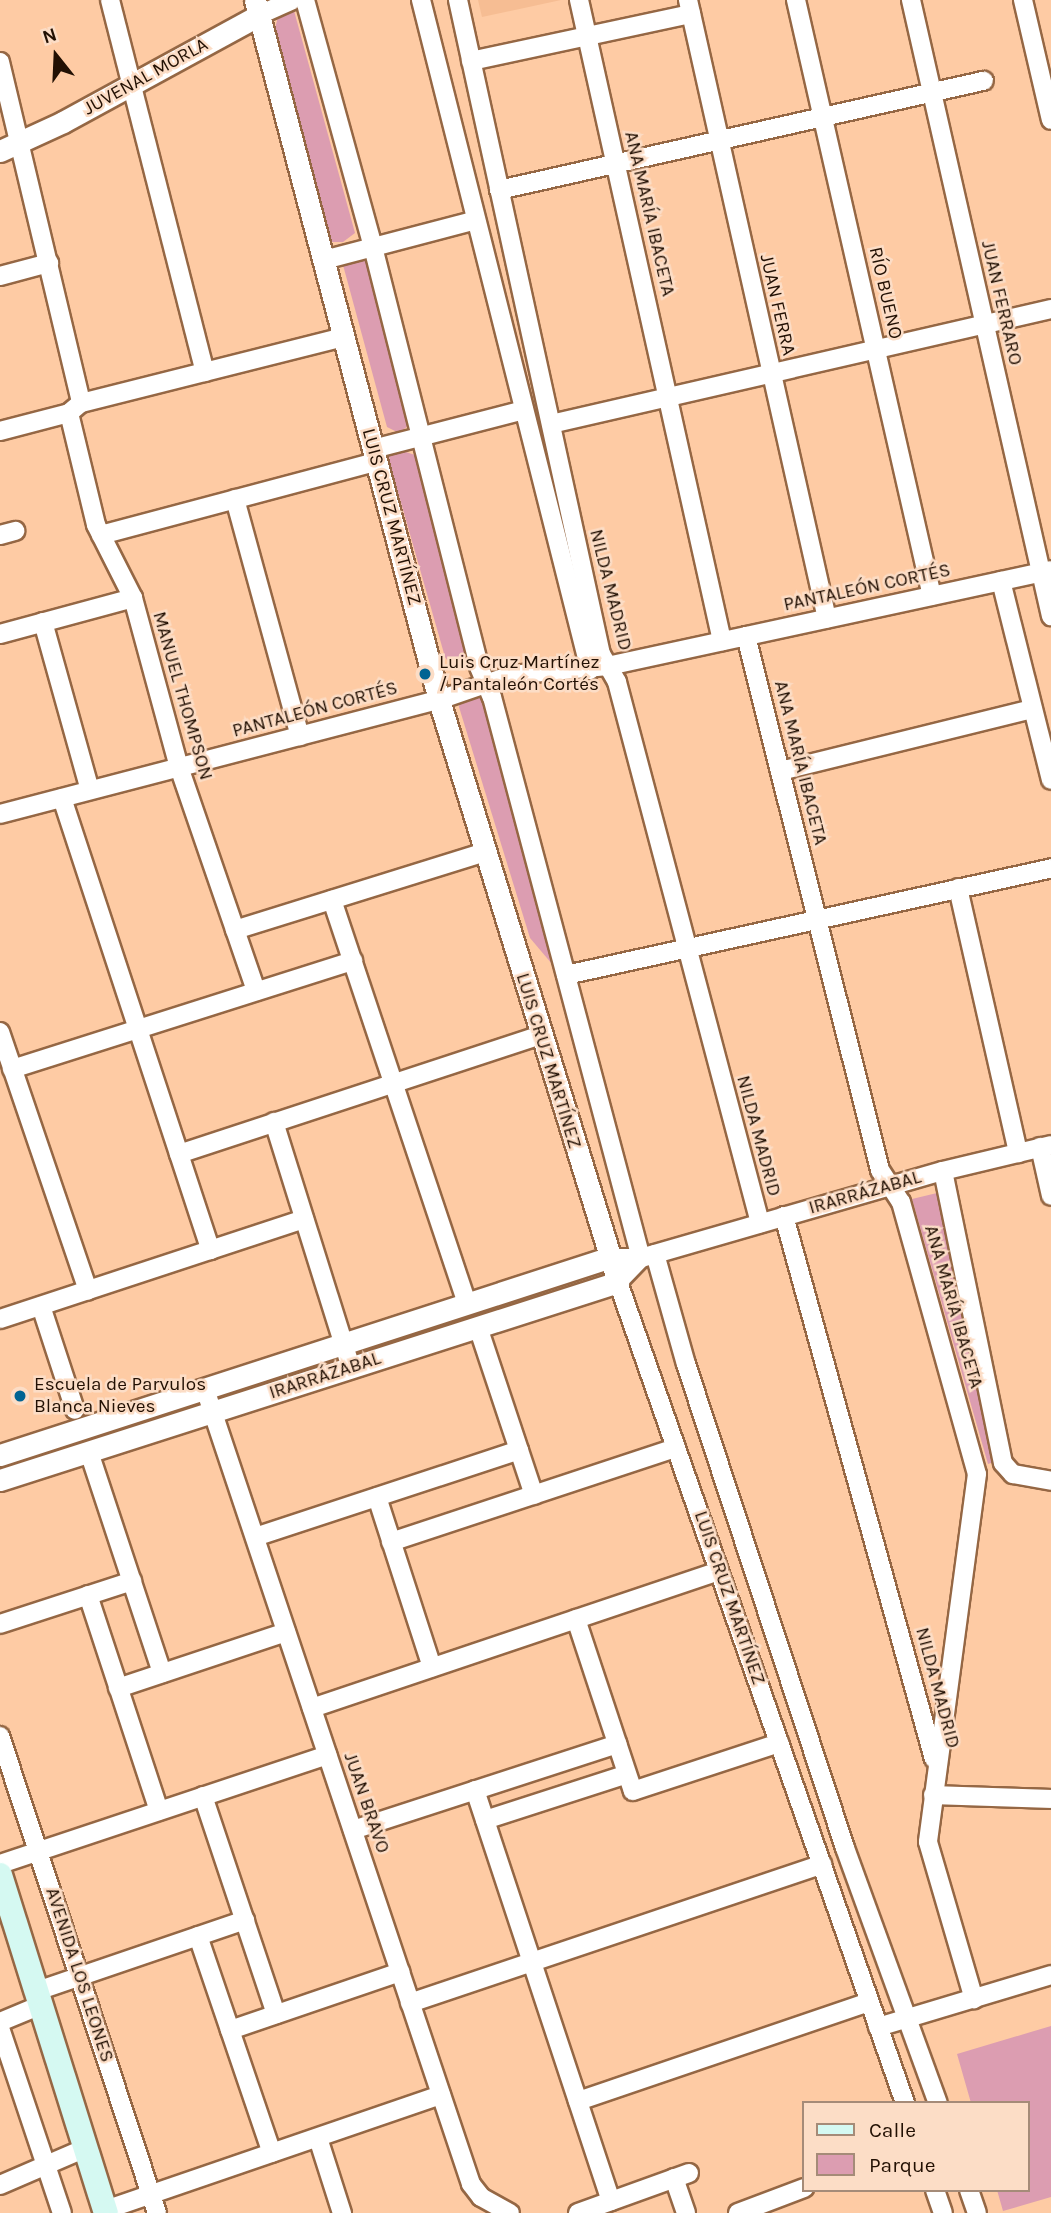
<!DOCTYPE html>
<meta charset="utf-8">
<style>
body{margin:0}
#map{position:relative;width:1051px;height:2213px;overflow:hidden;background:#fecba4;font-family:Karla,sans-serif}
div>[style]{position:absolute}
.built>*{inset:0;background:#f6bd93}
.green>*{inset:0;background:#dc9db1}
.roads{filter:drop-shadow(2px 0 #956744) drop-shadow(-2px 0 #956744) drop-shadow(0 2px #956744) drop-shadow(0 -2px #956744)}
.minor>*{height:18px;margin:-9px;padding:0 9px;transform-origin:9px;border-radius:9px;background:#fff}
.tertiary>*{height:21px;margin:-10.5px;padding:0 10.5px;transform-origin:10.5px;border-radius:10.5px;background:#fff}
.secondary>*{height:24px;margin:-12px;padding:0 12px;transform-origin:12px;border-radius:12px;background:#d5f9f2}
.dots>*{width:19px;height:19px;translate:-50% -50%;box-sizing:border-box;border:4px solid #fcddc6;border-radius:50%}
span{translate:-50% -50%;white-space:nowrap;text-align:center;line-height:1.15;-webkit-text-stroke:5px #fcddc6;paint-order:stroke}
.street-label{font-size:19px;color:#221003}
.poi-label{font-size:19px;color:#221003}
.left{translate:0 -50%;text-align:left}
.legend{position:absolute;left:802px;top:2101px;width:228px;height:91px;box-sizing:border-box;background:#fcddc6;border:2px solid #a58b78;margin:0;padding:9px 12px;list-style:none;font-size:21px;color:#221003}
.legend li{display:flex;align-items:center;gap:14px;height:35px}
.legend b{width:35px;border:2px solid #a58b78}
.north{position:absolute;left:21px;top:21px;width:70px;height:70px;-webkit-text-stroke:5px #fcddc6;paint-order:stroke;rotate:342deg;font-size:19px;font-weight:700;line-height:28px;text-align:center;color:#221003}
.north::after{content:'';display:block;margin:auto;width:24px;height:32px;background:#221003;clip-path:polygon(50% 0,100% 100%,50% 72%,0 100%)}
</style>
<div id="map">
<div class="built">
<div style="clip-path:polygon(478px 0,561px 0,482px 17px)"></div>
</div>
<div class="green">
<div style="clip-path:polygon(293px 7px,355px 233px,343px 242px,328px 242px,275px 28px,280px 10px)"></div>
<div style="clip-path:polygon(364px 254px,408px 426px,399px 433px,387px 427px,343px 265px,345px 258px)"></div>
<div style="clip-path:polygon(400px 450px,415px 455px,471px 666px,462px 670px,454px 670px,445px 657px,390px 464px,389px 456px)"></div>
<div style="clip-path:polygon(475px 689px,482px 696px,552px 964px,530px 938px,459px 707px,460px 698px)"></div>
<div style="clip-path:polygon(937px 1193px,994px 1462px,988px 1464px,912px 1199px)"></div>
<div style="clip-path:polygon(1051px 2026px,1051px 2197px,1003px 2211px,997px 2190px,1028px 2190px,1028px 2103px,971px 2103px,957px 2054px)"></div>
</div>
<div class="roads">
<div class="minor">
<div style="left:110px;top:0;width:384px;rotate:75.7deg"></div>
<div style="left:305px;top:0;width:256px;rotate:74.6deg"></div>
<div style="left:373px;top:247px;width:433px;rotate:75.8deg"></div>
<div style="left:479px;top:667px;width:33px;rotate:67deg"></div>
<div style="left:492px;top:697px;width:580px;rotate:75.13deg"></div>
<div style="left:421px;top:0;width:691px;rotate:75.84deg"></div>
<div style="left:458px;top:0;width:669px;rotate:77.67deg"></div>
<div style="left:601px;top:654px;width:32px;rotate:60deg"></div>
<div style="left:617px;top:682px;width:560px;rotate:75.19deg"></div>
<div style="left:579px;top:0;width:657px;rotate:77.42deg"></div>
<div style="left:688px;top:0;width:634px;rotate:77.34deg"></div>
<div style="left:796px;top:0;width:611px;rotate:77.15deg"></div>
<div style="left:911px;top:0;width:632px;rotate:77.2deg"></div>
<div style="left:1023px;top:0;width:123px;rotate:76.9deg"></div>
<div style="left:259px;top:15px;width:36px;rotate:-24deg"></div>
<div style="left:471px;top:61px;width:225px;rotate:-12.1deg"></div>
<div style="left:0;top:62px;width:350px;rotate:76.6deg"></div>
<div style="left:499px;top:190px;width:497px;rotate:-12.7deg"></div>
<div style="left:324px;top:260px;width:157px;rotate:-14.7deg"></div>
<div style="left:0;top:276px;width:51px;rotate:-14.9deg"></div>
<div style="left:69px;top:413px;width:115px;rotate:76.4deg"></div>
<div style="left:96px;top:525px;width:82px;rotate:63.1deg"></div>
<div style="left:133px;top:598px;width:175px;rotate:74.8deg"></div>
<div style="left:179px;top:767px;width:237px;rotate:71deg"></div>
<div style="left:551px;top:424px;width:513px;rotate:-12.95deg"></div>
<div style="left:0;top:431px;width:71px;rotate:-14.6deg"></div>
<div style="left:69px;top:413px;width:16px;rotate:-40deg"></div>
<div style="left:81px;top:403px;width:271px;rotate:-14.1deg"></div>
<div style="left:373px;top:449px;width:156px;rotate:-14.5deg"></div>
<div style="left:235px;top:499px;width:246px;rotate:74.7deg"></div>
<div style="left:0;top:535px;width:16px;rotate:-15deg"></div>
<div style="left:101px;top:535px;width:285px;rotate:-14.9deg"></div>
<div style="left:1001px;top:581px;width:205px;rotate:75.9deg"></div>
<div style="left:43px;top:622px;width:174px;rotate:74.4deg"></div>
<div style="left:0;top:634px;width:138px;rotate:-15.1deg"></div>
<div style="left:746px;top:636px;width:551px;rotate:75.91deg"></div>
<div style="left:880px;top:1170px;width:38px;rotate:57deg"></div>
<div style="left:901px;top:1202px;width:282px;rotate:74.4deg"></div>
<div style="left:977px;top:1474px;width:371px;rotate:97.6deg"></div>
<div style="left:928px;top:1842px;width:164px;rotate:73.7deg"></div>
<div style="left:780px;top:771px;width:260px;rotate:-13.8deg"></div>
<div style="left:62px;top:798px;width:476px;rotate:71.8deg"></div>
<div style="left:0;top:814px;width:454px;rotate:-14.6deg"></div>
<div style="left:439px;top:700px;width:76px;rotate:-19.1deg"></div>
<div style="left:511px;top:675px;width:97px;rotate:-5.3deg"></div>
<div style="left:608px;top:666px;width:453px;rotate:-12.2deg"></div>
<div style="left:958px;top:888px;width:272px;rotate:77.2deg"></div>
<div style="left:332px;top:900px;width:425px;rotate:71.5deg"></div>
<div style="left:235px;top:930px;width:262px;rotate:-17.3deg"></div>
<div style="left:566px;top:975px;width:497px;rotate:-12.4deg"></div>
<div style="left:0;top:1032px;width:273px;rotate:71.2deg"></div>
<div style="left:12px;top:1069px;width:358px;rotate:-17.6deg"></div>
<div style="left:274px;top:1122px;width:258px;rotate:72.6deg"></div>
<div style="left:1040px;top:1147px;width:50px;rotate:77.3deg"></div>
<div style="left:179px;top:1154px;width:380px;rotate:-18.2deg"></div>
<div style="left:943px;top:1171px;width:298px;rotate:78.4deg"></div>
<div style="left:1003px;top:1463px;width:15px;rotate:48deg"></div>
<div style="left:1013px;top:1474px;width:39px;rotate:10deg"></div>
<div style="left:784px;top:1216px;width:563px;rotate:74.56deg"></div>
<div style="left:655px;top:1254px;width:114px;rotate:74.3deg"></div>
<div style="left:686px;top:1364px;width:509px;rotate:71.81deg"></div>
<div style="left:845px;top:1848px;width:271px;rotate:70deg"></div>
<div style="left:608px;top:1258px;width:33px"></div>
<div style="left:641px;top:1258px;width:314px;rotate:-16.1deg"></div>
<div style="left:943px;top:1171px;width:111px;rotate:-13.5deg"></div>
<div style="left:641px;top:1258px;width:33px;rotate:134deg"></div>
<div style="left:618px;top:1282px;width:870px;rotate:70.73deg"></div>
<div style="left:41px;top:1306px;width:109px;rotate:71.9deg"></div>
<div style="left:0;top:1319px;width:320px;rotate:-18.2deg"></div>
<div style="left:478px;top:1327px;width:177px;rotate:71.6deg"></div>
<div style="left:205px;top:1389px;width:838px;rotate:71.5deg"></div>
<div style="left:471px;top:2184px;width:16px;rotate:52deg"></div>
<div style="left:481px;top:2197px;width:33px;rotate:29deg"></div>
<div style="left:89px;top:1452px;width:233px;rotate:71.7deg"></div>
<div style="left:377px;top:1497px;width:179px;rotate:72.1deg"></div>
<div style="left:255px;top:1537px;width:278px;rotate:-18.2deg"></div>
<div style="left:391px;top:1542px;width:300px;rotate:-18.3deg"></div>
<div style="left:88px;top:1595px;width:227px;rotate:71.8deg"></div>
<div style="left:576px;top:1619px;width:181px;rotate:71.7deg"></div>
<div style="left:633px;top:1791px;width:154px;rotate:-18.2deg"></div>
<div style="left:0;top:1624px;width:139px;rotate:-18deg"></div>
<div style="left:118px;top:1688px;width:177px;rotate:-18.4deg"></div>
<div style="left:312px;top:1708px;width:429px;rotate:-18.6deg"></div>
<div style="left:0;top:1736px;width:502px;rotate:71.78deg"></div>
<div style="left:475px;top:1790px;width:433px;rotate:71.7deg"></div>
<div style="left:933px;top:1795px;width:118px;rotate:1.9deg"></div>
<div style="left:203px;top:1796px;width:230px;rotate:71.5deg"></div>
<div style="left:485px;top:1820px;width:149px;rotate:-17.9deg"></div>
<div style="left:353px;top:1830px;width:278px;rotate:-18deg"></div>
<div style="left:0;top:1864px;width:345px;rotate:-18.4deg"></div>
<div style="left:198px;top:1936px;width:229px;rotate:71.2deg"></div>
<div style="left:37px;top:1991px;width:220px;rotate:-18.8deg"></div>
<div style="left:410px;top:2003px;width:435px;rotate:-18.6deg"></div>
<div style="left:0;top:2022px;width:44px;rotate:-22.5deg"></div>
<div style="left:878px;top:2027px;width:181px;rotate:-16.7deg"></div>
<div style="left:0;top:2028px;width:195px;rotate:71.5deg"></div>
<div style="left:230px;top:2030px;width:180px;rotate:-18.8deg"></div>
<div style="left:578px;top:2101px;width:307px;rotate:-18.8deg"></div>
<div style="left:318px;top:2138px;width:79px;rotate:72.3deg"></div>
<div style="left:674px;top:2178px;width:37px;rotate:71deg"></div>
<div style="left:0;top:2185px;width:94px;rotate:-23.3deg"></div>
<div style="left:935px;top:2190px;width:24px;rotate:71deg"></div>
<div style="left:969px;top:2190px;width:24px;rotate:71deg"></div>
<div style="left:105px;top:2210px;width:355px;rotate:-18.9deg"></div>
<div style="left:578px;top:2213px;width:118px;rotate:-19.8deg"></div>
<div style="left:738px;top:2213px;width:71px;rotate:-20.7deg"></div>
</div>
<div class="tertiary">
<div style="left:0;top:151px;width:69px;rotate:-24.7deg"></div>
<div style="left:63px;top:122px;width:223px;rotate:-28.6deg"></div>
<div style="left:0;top:1455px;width:639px;rotate:-17.95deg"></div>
<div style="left:0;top:1480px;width:649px;rotate:-17.76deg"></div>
<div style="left:618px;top:1282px;width:609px;rotate:-107.1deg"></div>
<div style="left:439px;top:700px;width:724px;rotate:-104.73deg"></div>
</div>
<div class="secondary">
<div style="left:0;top:1875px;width:354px;rotate:72.6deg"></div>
</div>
</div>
<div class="dots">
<div style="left:425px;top:674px;background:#006493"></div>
<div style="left:20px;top:1396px;background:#006493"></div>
</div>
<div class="street-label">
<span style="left:146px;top:77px;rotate:-29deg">JUVENAL MORLA</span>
<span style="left:649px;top:214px;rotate:77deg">ANA MARÍA IBACETA</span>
<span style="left:885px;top:293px;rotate:77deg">RÍO BUENO</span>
<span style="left:1001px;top:303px;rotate:77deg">JUAN FERRARO</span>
<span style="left:777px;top:305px;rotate:77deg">JUAN FERRA</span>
<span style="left:391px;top:517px;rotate:75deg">LUIS CRUZ MARTÍNEZ</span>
<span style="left:867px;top:588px;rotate:-12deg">PANTALEÓN CORTÉS</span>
<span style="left:610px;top:590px;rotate:76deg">NILDA MADRID</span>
<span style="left:182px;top:696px;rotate:74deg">MANUEL THOMPSON</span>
<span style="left:315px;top:710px;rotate:-15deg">PANTALEÓN CORTÉS</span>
<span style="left:800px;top:763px;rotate:76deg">ANA MARÍA IBACETA</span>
<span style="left:548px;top:1061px;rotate:73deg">LUIS CRUZ MARTÍNEZ</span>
<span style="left:758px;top:1136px;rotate:75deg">NILDA MADRID</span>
<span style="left:865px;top:1193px;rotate:-16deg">IRARRÁZABAL</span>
<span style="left:953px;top:1307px;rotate:74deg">ANA MARÍA IBACETA</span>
<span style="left:325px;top:1376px;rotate:-18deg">IRARRÁZABAL</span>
<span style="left:729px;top:1598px;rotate:71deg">LUIS CRUZ MARTÍNEZ</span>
<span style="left:937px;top:1688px;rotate:75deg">NILDA MADRID</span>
<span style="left:366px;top:1803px;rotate:71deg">JUAN BRAVO</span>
<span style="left:79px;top:1975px;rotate:72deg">AVENIDA LOS LEONES</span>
</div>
<div class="poi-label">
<span class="left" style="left:439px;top:674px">Luis Cruz Martínez<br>/ Pantaleón Cortés</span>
<span class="left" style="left:34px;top:1396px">Escuela de Parvulos<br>Blanca Nieves</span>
</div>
<ul class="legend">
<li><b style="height:9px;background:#d5f9f2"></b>Calle</li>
<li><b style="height:19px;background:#dc9db1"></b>Parque</li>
</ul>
<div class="north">N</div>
</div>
